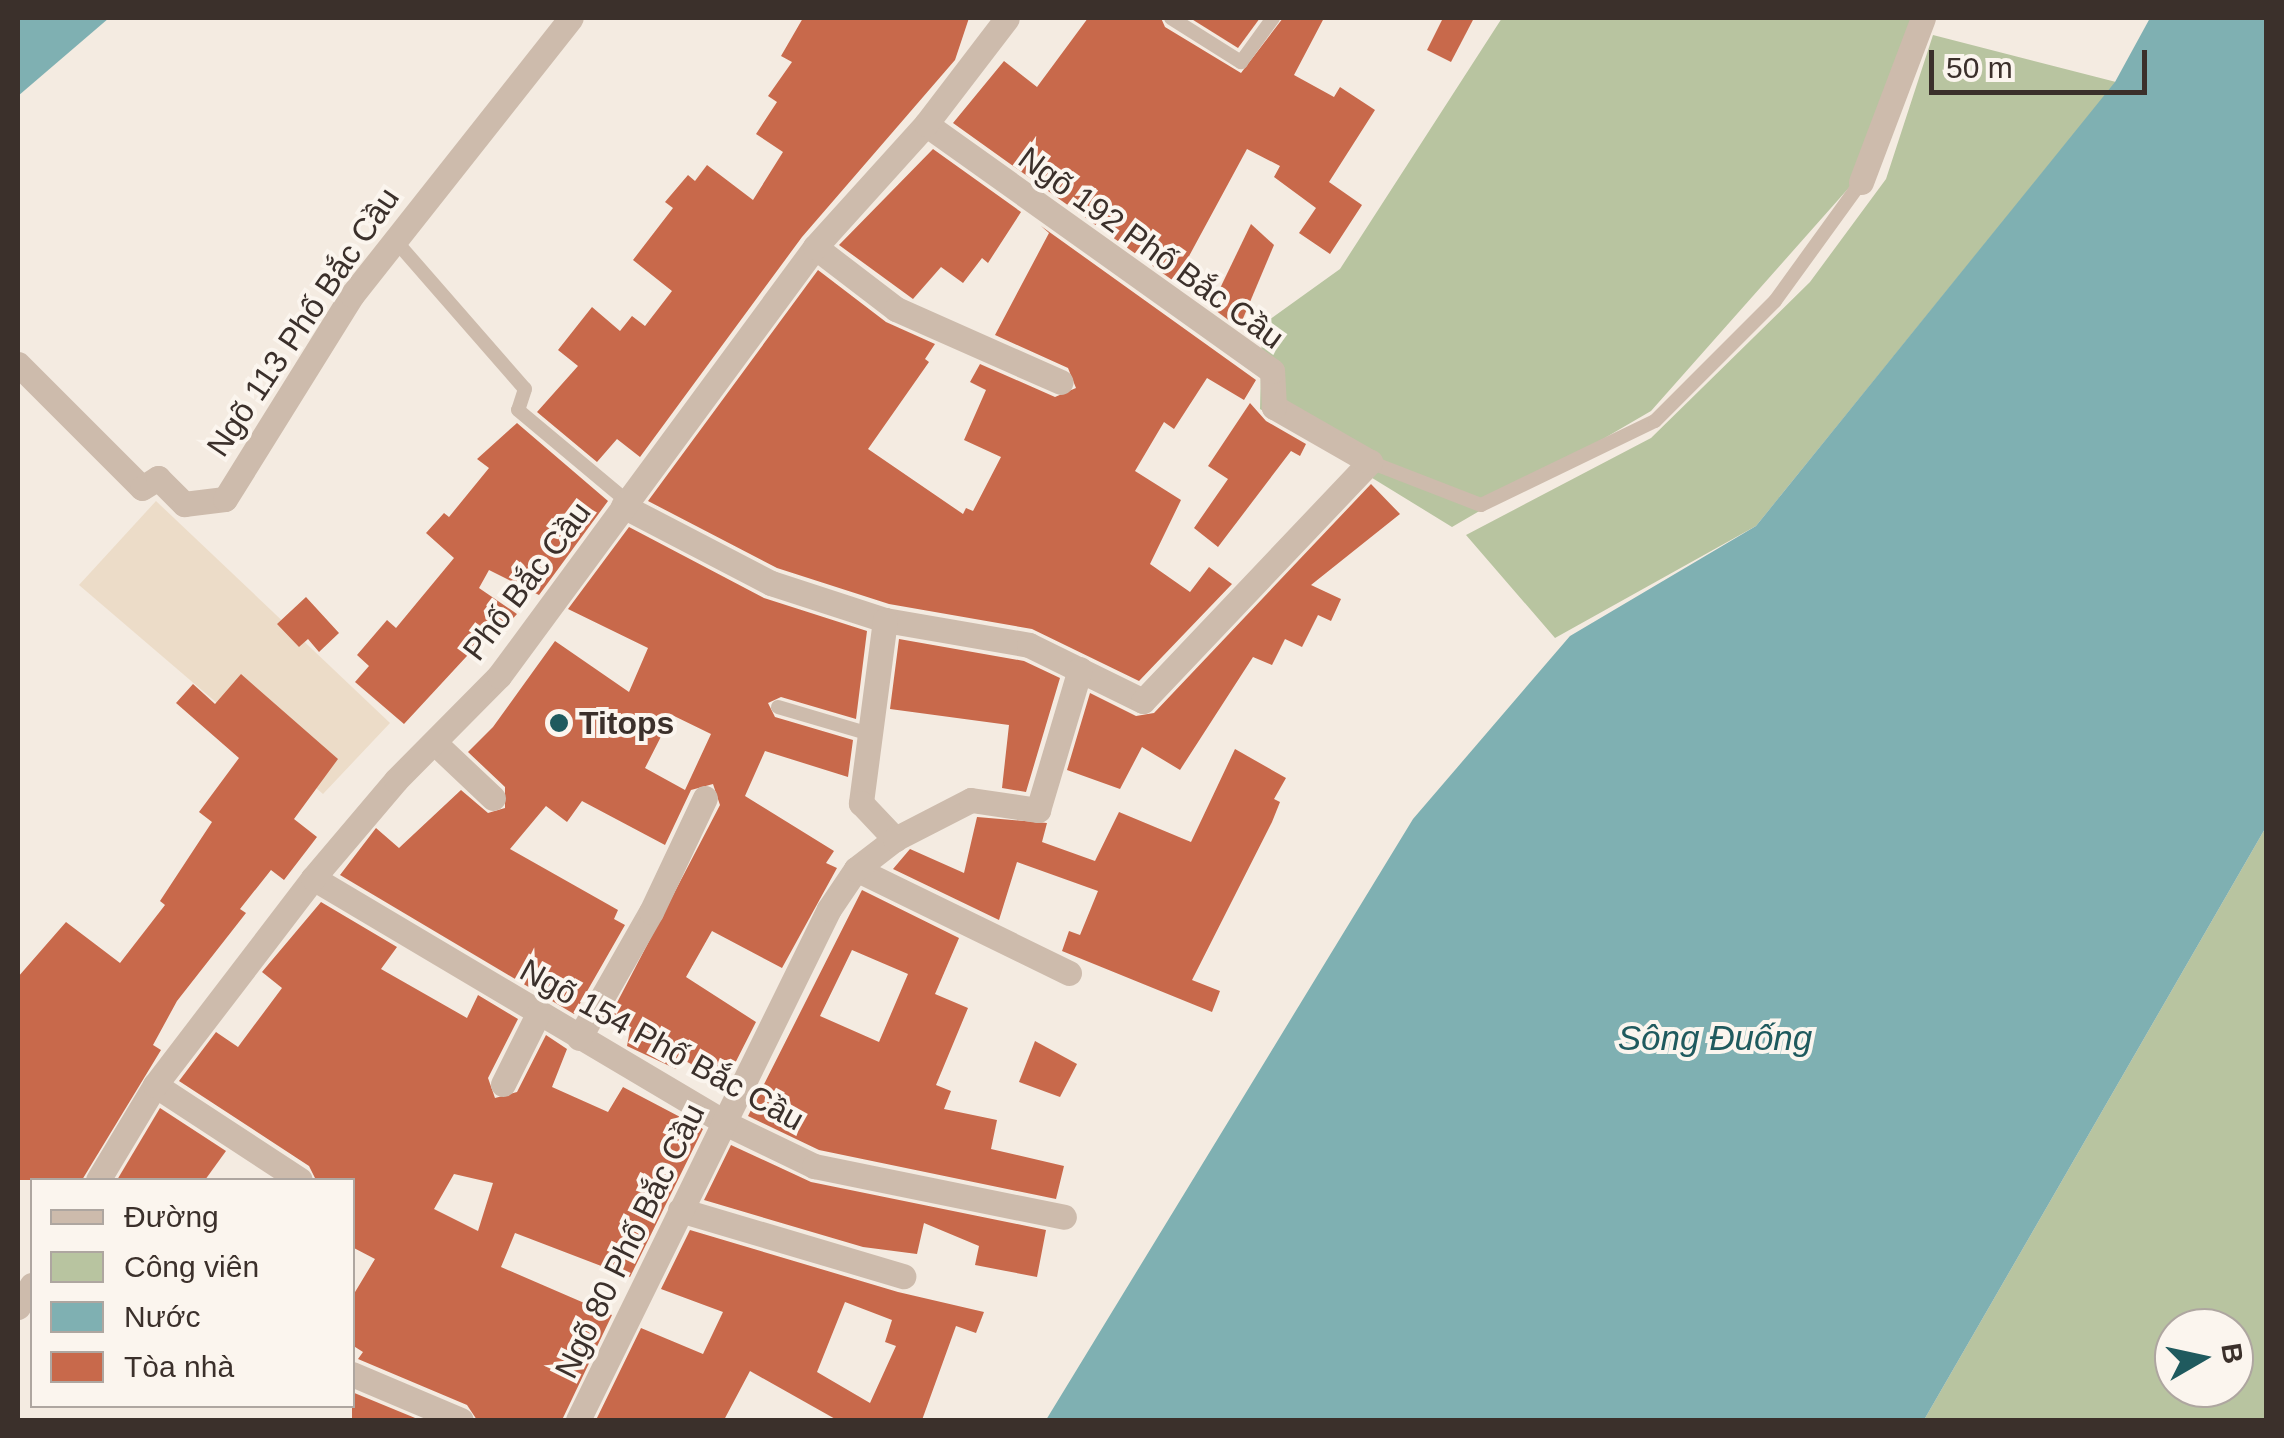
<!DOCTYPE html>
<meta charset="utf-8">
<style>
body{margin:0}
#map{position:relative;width:2284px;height:1438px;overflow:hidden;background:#f4ebe1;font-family:Arial,sans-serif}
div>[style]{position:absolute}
.green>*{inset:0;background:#b8c4a0}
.plaza>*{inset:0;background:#ecdcc8}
.water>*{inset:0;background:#7fb0b2}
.building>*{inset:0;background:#c8694b}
.service>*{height:14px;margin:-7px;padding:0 7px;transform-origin:7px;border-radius:7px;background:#cdbbac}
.minor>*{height:25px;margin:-12.5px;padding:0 12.5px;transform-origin:12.5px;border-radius:12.5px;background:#cdbbac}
.dots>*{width:28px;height:28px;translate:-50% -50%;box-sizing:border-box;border:5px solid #fbf5ee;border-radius:50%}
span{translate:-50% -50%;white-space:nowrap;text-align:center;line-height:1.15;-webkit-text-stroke:8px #fbf5ee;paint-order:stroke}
.street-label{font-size:32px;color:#3b302b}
.poi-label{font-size:32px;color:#3b302b;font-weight:700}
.left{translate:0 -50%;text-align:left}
.water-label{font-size:35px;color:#1f5a5e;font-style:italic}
.frame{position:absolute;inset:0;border:20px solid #3b302b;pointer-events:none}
.legend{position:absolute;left:30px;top:1178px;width:325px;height:230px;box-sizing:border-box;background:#fbf5ee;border:2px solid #aea6a0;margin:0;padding:12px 18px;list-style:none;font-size:30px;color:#3b302b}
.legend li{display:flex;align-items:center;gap:20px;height:50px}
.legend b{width:50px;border:2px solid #aea6a0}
.north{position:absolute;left:2154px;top:1308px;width:100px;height:100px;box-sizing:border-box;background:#fbf5ee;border:2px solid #aea6a0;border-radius:50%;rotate:81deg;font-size:28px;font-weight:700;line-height:40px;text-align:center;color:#3b302b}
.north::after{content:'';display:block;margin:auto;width:35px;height:45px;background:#1f5a5e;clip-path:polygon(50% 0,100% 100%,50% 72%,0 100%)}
.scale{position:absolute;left:1929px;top:50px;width:218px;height:45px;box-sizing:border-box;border:5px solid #3b302b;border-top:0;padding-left:12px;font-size:30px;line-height:35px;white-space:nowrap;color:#3b302b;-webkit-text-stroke:8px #fbf5ee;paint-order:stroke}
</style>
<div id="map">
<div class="green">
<div style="clip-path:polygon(1502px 18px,1915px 18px,1854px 182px,1651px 411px,1452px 527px,1260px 409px,1262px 325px,1340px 269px)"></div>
<div style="clip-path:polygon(1933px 35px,2116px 82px,1756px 526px,1555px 638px,1466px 535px,1651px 438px,1810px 282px,1886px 179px)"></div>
<div style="clip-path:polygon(evenodd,2266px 827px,2266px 1420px,1924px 1420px,2266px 827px,2174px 1328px,2234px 1328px,2234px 1388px,2174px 1388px,2174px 1328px)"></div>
</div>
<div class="plaza">
<div style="clip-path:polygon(156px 501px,390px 723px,323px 794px,79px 585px)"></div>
</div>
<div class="water">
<div style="clip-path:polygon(18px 18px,109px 18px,18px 96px)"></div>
<div style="clip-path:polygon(2150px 18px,2266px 18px,2266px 827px,1924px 1420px,1046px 1420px,1413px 819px,1570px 636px,1756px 526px,2115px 82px)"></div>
</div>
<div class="building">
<div style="clip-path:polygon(803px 18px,969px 18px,955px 60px,802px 237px,640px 457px,617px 439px,597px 462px,537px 412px,578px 366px,558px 350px,592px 307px,620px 331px,632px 316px,645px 326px,672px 291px,633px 260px,673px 208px,665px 202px,688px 175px,695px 181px,707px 165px,753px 200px,783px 152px,756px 134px,777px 102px,768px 96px,792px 62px,781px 56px)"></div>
<div style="clip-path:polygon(1088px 18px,1161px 18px,1165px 27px,1241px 73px,1283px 18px,1324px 18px,1294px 75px,1334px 97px,1340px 87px,1375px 110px,1329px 182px,1362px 205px,1330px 254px,1299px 233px,1316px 208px,1274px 177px,1280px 166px,1247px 149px,1175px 282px,953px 123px,1004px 61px,1037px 87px)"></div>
<div style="clip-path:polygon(1190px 18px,1260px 18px,1238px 48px)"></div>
<div style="clip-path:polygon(1443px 18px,1474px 18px,1451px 62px,1427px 50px)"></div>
<div style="clip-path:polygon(933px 149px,1021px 212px,988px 263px,982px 258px,963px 283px,941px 267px,913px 299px,839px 245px)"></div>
<div style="clip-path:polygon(1251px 224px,1274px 245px,1239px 328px,1211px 307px)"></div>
<div style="clip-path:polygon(1041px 226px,1256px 380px,1244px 400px,1207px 378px,1174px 429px,1164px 422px,1135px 471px,1181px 500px,1150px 564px,1190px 592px,1209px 567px,1232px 584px,1139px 681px,1032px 629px,889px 604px,777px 568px,648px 501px,818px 270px,886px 322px,935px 344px,925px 359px,929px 362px,868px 449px,963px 514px,966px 508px,973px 511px,1001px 457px,964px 440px,986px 390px,970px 382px,980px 364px,1055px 397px,1076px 388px,1068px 368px,995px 335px,1049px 233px)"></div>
<div style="clip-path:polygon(1250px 403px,1266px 421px,1306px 444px,1300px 456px,1291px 451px,1218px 547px,1194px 528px,1228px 479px,1208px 466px)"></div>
<div style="clip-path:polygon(517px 423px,608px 501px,539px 595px,489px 570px,479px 588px,517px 614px,497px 636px,491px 630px,404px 724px,355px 682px,369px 666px,357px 655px,387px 620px,396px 628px,454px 558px,426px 533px,444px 513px,449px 517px,489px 468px,477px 459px)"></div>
<div style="clip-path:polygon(1371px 484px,1400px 514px,1311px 585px,1341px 599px,1331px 621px,1318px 615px,1302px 647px,1285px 639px,1272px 665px,1253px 657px,1180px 770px,1142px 747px,1120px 789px,1067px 770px,1090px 693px,1136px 716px,1154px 713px)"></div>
<div style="clip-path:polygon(evenodd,629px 527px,764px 598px,867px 631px,856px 719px,781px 697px,768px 703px,775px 717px,853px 740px,848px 777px,765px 751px,745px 796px,834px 851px,826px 863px,837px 868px,782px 968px,712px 931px,686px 977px,756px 1022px,725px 1083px,682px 1059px,676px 1069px,627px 1046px,630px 1030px,609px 1018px,720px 805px,713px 784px,691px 790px,665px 845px,582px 801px,567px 822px,546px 806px,510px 849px,618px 910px,614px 919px,625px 925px,574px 1014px,340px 875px,376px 828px,399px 848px,461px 790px,488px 813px,505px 808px,505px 787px,468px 752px,493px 727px,555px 641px,629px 692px,648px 648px,568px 609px,629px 527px,672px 715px,711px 734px,685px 790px,645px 768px,672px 715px)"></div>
<div style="clip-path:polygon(306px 597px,339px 633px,319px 652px,308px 639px,299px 647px,277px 624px)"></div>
<div style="clip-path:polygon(899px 639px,1024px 661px,1060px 678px,1026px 792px,1002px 788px,1009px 725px,890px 709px)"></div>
<div style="clip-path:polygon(241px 674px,338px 759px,294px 819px,317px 837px,284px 880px,271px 870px,240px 909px,246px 913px,177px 1001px,153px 1045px,161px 1050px,82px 1180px,18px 1180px,18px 977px,66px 922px,120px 963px,165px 905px,160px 901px,212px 822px,199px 812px,239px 758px,176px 703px,193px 684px,215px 704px)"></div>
<div style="clip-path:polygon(1235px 749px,1286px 778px,1274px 799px,1280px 802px,1272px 822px,1192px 980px,1220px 991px,1212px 1012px,1062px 951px,1069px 931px,1080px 935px,1098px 891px,1017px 862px,999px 920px,893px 869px,910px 849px,964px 873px,977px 817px,1047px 823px,1042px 842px,1095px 861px,1119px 812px,1191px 842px)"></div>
<div style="clip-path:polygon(evenodd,862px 890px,959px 938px,935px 994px,968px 1008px,936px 1085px,951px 1091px,944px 1109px,997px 1120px,991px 1149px,1064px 1166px,1056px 1199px,819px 1150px,748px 1116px,862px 890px,852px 950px,908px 974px,879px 1042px,820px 1016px,852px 950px)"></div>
<div style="clip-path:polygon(evenodd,321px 902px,397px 947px,381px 969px,467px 1018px,478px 995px,518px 1019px,488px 1078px,495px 1098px,517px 1092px,546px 1035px,567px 1049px,552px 1087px,608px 1112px,623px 1087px,703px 1129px,630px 1277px,515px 1233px,501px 1267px,612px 1315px,562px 1420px,477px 1420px,467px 1405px,358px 1359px,363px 1352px,352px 1345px,352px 1297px,375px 1259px,352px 1247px,352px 1180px,316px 1180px,309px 1166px,179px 1081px,216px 1032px,238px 1047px,282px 988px,262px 972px,321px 902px,454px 1174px,493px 1183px,478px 1231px,434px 1209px,454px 1174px)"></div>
<div style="clip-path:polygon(1035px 1041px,1077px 1064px,1060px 1097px,1019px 1082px)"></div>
<div style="clip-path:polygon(160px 1108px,226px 1151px,205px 1180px,117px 1180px)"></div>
<div style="clip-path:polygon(731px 1145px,811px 1182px,1046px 1230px,1037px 1277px,975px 1265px,979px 1246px,924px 1223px,917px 1254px,863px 1247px,704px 1200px)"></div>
<div style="clip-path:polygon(evenodd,690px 1230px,898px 1292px,984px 1312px,976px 1333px,956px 1326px,922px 1420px,837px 1420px,750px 1371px,724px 1420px,596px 1420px,641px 1328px,703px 1354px,723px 1312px,661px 1289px,690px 1230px,845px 1302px,892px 1320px,885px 1342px,896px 1346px,870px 1403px,817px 1372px,845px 1302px)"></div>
<div style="clip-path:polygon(352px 1392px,420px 1420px,352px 1420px)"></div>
</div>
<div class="service">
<div style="left:1171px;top:18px;width:83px;rotate:32.2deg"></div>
<div style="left:1241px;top:62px;width:54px;rotate:-54deg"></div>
<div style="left:394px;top:239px;width:199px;rotate:48.9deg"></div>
<div style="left:525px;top:389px;width:22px;rotate:108deg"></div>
<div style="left:518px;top:410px;width:142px;rotate:39.9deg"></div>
<div style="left:1370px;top:462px;width:119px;rotate:21.2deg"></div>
<div style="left:1481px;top:505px;width:193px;rotate:-25.8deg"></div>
<div style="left:1655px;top:421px;width:170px;rotate:-45deg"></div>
<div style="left:1775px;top:301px;width:147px;rotate:-54.1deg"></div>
<div style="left:778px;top:707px;width:96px;rotate:16.4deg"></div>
</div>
<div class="minor">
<div style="left:1861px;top:182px;width:175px;rotate:-69.3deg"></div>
<div style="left:815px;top:247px;width:102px;rotate:37.4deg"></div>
<div style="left:896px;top:309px;width:180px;rotate:23.9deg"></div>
<div style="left:18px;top:364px;width:175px;rotate:45deg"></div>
<div style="left:142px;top:488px;width:19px;rotate:-32deg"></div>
<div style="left:158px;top:478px;width:37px;rotate:45deg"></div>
<div style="left:184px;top:504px;width:41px;rotate:-7deg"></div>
<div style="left:225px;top:499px;width:240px;rotate:-58.1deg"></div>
<div style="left:352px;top:295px;width:353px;rotate:-51.7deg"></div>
<div style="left:623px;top:506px;width:167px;rotate:27.5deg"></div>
<div style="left:771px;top:583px;width:120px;rotate:18deg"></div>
<div style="left:885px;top:620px;width:146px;rotate:9.8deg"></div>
<div style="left:1029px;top:645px;width:127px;rotate:26.2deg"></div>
<div style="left:1143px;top:701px;width:330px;rotate:-46.5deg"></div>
<div style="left:1370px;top:462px;width:111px;rotate:-150.2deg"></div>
<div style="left:1274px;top:407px;width:36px;rotate:-93deg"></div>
<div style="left:1272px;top:371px;width:425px;rotate:-144.5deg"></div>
<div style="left:885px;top:620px;width:185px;rotate:97.5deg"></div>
<div style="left:861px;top:803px;width:50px;rotate:46.6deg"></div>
<div style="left:437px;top:745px;width:77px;rotate:43.4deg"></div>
<div style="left:856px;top:869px;width:237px;rotate:26deg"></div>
<div style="left:313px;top:878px;width:479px;rotate:30.7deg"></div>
<div style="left:725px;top:1123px;width:99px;rotate:25.8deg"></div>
<div style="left:814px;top:1166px;width:255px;rotate:11.5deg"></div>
<div style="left:579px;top:1038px;width:145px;rotate:-60.3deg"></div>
<div style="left:651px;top:912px;width:126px;rotate:-64.7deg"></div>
<div style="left:503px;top:1084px;width:78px;rotate:-63.4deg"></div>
<div style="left:155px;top:1085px;width:173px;rotate:33.2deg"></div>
<div style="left:98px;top:1180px;width:111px;rotate:-59deg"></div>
<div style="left:155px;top:1085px;width:260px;rotate:-52.6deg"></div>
<div style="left:313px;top:878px;width:128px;rotate:-49.7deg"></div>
<div style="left:396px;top:780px;width:146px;rotate:-45.3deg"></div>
<div style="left:499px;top:676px;width:533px;rotate:-53.62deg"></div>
<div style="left:815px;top:247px;width:166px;rotate:-47.9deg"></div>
<div style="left:926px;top:124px;width:133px;rotate:-52.6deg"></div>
<div style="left:680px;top:1210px;width:233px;rotate:16.5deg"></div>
<div style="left:18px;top:1307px;width:26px;rotate:-58deg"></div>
<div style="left:352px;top:1374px;width:118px;rotate:22.9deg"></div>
<div style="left:578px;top:1420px;width:569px;rotate:-63.84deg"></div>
<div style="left:829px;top:909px;width:48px;rotate:-56deg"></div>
<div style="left:856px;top:869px;width:49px;rotate:-37.6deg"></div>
<div style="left:895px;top:839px;width:85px;rotate:-27.2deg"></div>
<div style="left:971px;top:800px;width:68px;rotate:8.5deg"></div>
<div style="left:1038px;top:810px;width:147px;rotate:-73.4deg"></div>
</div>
<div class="dots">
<div style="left:559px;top:723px;background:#1f5a5e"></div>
</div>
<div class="street-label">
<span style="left:1151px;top:248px;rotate:36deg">Ngõ 192 Phố Bắc Cầu</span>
<span style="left:303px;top:322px;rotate:-56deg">Ngõ 113 Phố Bắc Cầu</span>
<span style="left:527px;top:581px;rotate:-53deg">Phố Bắc Cầu</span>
<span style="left:662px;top:1045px;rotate:29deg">Ngõ 154 Phố Bắc Cầu</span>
<span style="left:630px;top:1241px;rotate:-64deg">Ngõ 80 Phố Bắc Cầu</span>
</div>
<div class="poi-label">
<span class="left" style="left:579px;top:723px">Titops</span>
</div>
<div class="water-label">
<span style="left:1715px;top:1038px">Sông Đuống</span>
</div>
<div class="frame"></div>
<ul class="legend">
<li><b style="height:12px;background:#cdbbac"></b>Đường</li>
<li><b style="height:28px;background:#b8c4a0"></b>Công viên</li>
<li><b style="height:28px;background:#7fb0b2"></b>Nước</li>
<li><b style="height:28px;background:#c8694b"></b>Tòa nhà</li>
</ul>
<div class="north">B</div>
<div class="scale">50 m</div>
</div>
